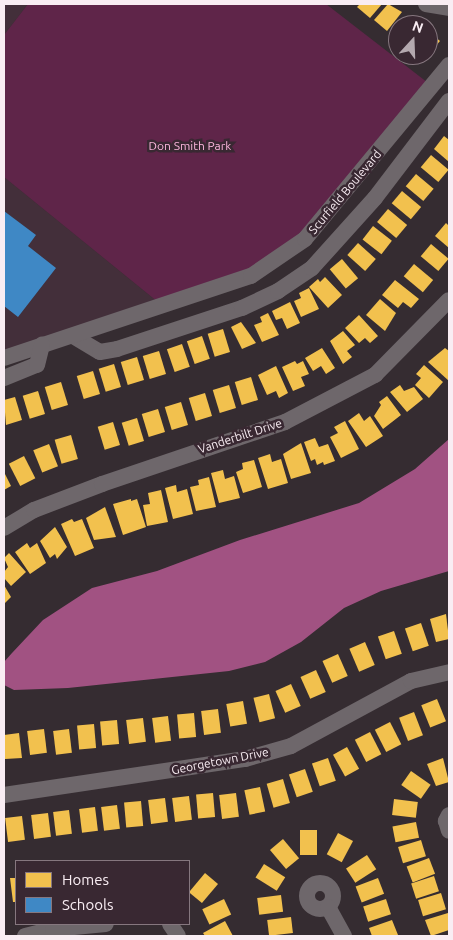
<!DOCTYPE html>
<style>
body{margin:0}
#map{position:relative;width:453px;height:940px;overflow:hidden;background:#352c31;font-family:Ubuntu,sans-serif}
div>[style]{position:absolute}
.built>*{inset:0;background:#432f3a}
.green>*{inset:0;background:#5f2549}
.water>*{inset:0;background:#a15282}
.homes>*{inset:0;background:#f2c14e;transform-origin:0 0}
.schools>*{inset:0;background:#3f88c5}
.minor>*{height:16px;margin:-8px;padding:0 8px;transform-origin:8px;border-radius:8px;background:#6e676b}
.minor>.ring{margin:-8px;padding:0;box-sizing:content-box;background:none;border:16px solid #6e676b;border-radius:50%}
span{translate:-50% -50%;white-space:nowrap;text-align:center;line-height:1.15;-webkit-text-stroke:5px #392832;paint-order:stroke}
.park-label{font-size:12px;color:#fcb6dd}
.street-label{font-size:12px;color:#f9edf3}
.frame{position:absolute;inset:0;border:5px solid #f9edf3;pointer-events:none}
.legend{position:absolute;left:15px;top:860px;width:175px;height:65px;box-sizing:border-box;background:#392832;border:1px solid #86777f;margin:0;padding:6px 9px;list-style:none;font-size:15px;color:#f9edf3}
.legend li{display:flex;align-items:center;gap:10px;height:25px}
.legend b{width:25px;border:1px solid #86777f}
.north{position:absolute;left:388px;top:15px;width:50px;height:50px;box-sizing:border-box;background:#392832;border:1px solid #86777f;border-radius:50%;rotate:20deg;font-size:14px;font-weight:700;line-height:20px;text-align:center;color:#f9edf3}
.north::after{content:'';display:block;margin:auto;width:18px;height:22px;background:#b4a9af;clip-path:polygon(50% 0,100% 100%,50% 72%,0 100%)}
</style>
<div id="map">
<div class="built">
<div style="clip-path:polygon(4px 4px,28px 4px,4px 35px)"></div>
<div style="clip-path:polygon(4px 177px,164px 307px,4px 358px)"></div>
</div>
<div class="green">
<div style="clip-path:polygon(28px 4px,326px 4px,432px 86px,305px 239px,251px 276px,164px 307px,4px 177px,4px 35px)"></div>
</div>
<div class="water">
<div style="clip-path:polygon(449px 439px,449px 571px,381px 591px,344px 608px,301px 642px,265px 662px,229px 671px,68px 688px,14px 690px,4px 685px,4px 662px,12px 653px,43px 620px,92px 588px,157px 571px,240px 540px,359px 503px,415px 469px)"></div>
</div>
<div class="homes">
<div style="clip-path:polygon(360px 4px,382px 4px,370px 18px,357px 7px)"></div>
<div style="clip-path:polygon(388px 4px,402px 12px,387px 31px,374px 20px)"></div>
<div style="clip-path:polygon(408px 16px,418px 25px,401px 25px)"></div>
<div style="clip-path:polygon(428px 31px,440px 41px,428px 55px)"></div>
<div style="clip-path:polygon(444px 136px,449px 140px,449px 162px,434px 149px)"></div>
<div style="left:431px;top:155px;width:23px;height:16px;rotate:40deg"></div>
<div style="left:416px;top:174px;width:23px;height:16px;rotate:40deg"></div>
<div style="left:402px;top:191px;width:25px;height:16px;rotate:40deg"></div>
<div style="left:388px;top:209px;width:25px;height:17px;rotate:40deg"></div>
<div style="clip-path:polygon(446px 223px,449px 226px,449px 248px,435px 236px)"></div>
<div style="left:373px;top:226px;width:24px;height:17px;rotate:38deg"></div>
<div style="left:358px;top:243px;width:24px;height:16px;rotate:42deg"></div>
<div style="left:431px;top:244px;width:23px;height:16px;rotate:40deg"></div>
<div style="left:342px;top:259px;width:25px;height:16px;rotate:50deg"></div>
<div style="left:414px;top:264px;width:25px;height:16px;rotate:40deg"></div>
<div style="clip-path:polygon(325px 277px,342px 295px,328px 308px,309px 287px,318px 279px,320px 282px)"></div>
<div style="clip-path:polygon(395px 280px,419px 299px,411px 308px,403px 302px,398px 308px,382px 295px)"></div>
<div style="clip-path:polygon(309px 288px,319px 309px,301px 317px,294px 301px,301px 298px,299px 293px)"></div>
<div style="clip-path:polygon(380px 299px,396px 313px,385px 331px,366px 315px)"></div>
<div style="clip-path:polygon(290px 302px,300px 323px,287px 329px,282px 318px,276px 320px,272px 311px)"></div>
<div style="clip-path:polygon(268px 313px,279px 335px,262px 342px,254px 325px,262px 322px,260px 317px)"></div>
<div style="clip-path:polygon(359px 315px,378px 336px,370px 343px,365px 338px,359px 343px,345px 328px)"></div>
<div style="clip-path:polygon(241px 322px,256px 343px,242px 349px,231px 327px)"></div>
<div style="left:223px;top:329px;width:24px;height:16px;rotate:73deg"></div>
<div style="clip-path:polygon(343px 331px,355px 345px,347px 351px,352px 357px,343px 364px,330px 341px)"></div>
<div style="left:202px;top:336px;width:24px;height:16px;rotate:71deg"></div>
<div style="left:182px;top:344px;width:24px;height:16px;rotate:71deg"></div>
<div style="clip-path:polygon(322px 348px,335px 368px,326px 374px,321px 366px,313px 371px,305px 358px)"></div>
<div style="clip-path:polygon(445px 348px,449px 351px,449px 381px,428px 362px)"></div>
<div style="left:159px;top:351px;width:24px;height:17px;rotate:73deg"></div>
<div style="left:137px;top:357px;width:24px;height:17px;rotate:73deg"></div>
<div style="clip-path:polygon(295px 361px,297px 364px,303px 361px,309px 374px,301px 377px,305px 386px,293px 391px,282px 367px)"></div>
<div style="left:114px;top:364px;width:24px;height:16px;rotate:73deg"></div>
<div style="clip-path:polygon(424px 365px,443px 382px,429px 398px,415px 385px,421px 378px,416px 374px)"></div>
<div style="clip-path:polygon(276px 366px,288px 393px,279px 398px,276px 391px,267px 395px,258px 375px)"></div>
<div style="left:93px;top:371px;width:24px;height:17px;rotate:73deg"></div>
<div style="left:251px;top:377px;width:24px;height:17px;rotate:73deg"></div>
<div style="left:61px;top:382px;width:24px;height:17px;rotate:73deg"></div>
<div style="left:229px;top:385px;width:24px;height:17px;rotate:73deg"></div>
<div style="clip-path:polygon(400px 385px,404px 391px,414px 387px,423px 399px,407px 412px,390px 392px)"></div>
<div style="left:38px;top:391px;width:24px;height:16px;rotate:73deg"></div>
<div style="left:205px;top:393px;width:24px;height:17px;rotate:73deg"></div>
<div style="clip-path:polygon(387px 396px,401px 415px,383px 429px,374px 416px,381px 405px,379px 402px)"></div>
<div style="clip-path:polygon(15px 397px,22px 420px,6px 425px,4px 400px)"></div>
<div style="left:181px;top:402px;width:24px;height:17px;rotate:73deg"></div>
<div style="left:158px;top:409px;width:24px;height:17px;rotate:73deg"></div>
<div style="clip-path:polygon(359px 413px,364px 421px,370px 416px,383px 436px,366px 447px,348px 421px)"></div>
<div style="left:137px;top:418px;width:24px;height:16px;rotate:73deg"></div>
<div style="clip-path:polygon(345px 421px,359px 449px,341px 458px,330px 437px,338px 433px,334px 427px)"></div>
<div style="left:113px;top:422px;width:24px;height:16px;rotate:73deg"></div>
<div style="left:71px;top:435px;width:25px;height:17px;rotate:74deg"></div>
<div style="clip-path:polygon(315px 438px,319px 447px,328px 444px,335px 461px,324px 465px,323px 462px,317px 465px,315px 459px,311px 461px,304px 442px)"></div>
<div style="clip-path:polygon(301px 443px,311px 473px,291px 479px,283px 454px)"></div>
<div style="left:49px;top:444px;width:24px;height:17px;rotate:68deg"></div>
<div style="clip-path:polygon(270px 454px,272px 462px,281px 459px,288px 483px,268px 489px,258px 458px)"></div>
<div style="left:24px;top:456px;width:25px;height:17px;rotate:63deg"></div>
<div style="clip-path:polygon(254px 460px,262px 487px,243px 493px,236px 472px,243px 469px,242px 463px)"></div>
<div style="clip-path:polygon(223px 470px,225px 479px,234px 476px,240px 498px,219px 503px,211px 473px)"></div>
<div style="clip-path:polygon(4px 472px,11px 486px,4px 490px)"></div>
<div style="clip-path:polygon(209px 477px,216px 507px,196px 511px,190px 487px,199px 485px,198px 480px)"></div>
<div style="clip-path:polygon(176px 485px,177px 492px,187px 489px,193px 514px,173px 519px,165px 488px)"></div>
<div style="clip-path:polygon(161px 490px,168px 522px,147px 526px,143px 505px,150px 504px,148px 493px)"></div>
<div style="clip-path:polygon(131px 499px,131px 501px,137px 499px,146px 527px,123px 535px,113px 504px)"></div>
<div style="clip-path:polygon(105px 507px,116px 537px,94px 540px,86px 518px)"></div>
<div style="clip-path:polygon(72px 519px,74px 522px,82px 519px,94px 548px,75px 556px,61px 524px)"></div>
<div style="clip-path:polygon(55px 527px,67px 547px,57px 559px,55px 554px,50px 558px,40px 541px)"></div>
<div style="clip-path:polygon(27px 543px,30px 548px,37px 543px,46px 563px,30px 574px,15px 552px)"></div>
<div style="clip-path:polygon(9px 553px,26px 572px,11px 586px,4px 578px,4px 572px,8px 567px,4px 558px)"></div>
<div style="clip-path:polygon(4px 585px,11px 597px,4px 604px)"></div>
<div style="clip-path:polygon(446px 614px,449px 639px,436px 642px,430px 619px)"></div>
<div style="left:421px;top:623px;width:24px;height:17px;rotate:71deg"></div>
<div style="left:394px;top:631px;width:24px;height:17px;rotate:71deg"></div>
<div style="left:365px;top:642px;width:25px;height:17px;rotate:67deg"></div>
<div style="left:338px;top:654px;width:24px;height:17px;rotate:66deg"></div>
<div style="left:316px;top:670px;width:24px;height:17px;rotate:66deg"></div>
<div style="left:291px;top:684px;width:24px;height:17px;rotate:66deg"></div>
<div style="left:269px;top:694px;width:25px;height:16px;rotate:76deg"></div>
<div style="left:437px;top:699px;width:24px;height:17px;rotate:68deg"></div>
<div style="left:243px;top:701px;width:23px;height:17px;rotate:80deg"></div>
<div style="left:218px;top:709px;width:24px;height:17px;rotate:83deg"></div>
<div style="left:414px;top:712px;width:25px;height:16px;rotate:69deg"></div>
<div style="left:194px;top:713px;width:24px;height:17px;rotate:85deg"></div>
<div style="left:168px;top:716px;width:25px;height:16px;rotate:83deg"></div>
<div style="left:143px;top:718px;width:24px;height:17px;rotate:83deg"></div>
<div style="left:117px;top:720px;width:24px;height:17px;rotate:85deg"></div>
<div style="left:390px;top:722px;width:25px;height:17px;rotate:63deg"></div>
<div style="left:94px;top:724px;width:24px;height:17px;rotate:85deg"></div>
<div style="left:44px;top:729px;width:24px;height:17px;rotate:83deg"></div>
<div style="left:69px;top:729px;width:24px;height:16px;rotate:83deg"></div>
<div style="left:370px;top:732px;width:25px;height:17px;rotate:63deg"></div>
<div style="clip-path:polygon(19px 733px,22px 758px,5px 759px,4px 735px)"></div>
<div style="left:347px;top:747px;width:25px;height:16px;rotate:61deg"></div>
<div style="left:328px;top:758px;width:24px;height:17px;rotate:71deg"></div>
<div style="clip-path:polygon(443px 758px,449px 782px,436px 786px,427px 764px)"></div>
<div style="left:305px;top:769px;width:24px;height:17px;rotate:71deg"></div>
<div style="left:411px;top:771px;width:24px;height:17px;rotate:35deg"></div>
<div style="left:283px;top:779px;width:25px;height:17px;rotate:74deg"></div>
<div style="left:260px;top:787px;width:25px;height:16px;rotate:78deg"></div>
<div style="left:213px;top:793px;width:24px;height:17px;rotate:85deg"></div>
<div style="left:236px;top:793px;width:24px;height:17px;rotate:83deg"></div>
<div style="left:189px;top:796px;width:24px;height:17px;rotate:83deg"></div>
<div style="left:165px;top:798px;width:24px;height:17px;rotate:83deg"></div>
<div style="left:394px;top:799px;width:24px;height:16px;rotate:7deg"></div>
<div style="left:141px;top:801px;width:25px;height:17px;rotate:85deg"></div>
<div style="left:117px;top:805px;width:24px;height:16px;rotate:83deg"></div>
<div style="left:95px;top:807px;width:24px;height:16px;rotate:83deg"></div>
<div style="left:69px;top:810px;width:24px;height:16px;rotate:83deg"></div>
<div style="left:48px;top:813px;width:24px;height:17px;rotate:83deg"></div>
<div style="left:22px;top:816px;width:24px;height:17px;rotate:83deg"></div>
<div style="left:416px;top:822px;width:16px;height:24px;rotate:79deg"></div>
<div style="left:300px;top:830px;width:17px;height:25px"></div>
<div style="left:338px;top:833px;width:17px;height:24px;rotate:28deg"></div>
<div style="left:283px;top:839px;width:25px;height:17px;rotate:50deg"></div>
<div style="left:421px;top:840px;width:17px;height:24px;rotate:73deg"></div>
<div style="left:367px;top:855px;width:17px;height:25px;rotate:57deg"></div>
<div style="left:429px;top:858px;width:17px;height:24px;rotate:69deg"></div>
<div style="left:264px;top:864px;width:25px;height:16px;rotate:32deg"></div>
<div style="left:205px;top:873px;width:17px;height:25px;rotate:40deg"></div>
<div style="left:434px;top:876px;width:16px;height:24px;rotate:72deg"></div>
<div style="clip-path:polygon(10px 878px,16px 878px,16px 902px,13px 902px)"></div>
<div style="left:378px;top:878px;width:17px;height:24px;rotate:69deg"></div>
<div style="left:441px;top:893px;width:17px;height:24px;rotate:73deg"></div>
<div style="left:281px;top:895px;width:17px;height:24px;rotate:83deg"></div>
<div style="left:224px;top:899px;width:17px;height:24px;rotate:65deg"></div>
<div style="left:386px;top:899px;width:16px;height:24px;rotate:72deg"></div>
<div style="clip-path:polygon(448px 913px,449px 930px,431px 936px,425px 920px)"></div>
<div style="left:291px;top:917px;width:16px;height:24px;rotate:83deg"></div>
<div style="clip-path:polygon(392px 920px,398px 935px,372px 936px,369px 928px)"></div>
<div style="clip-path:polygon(225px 921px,233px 936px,205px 936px,203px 933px)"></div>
</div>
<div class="schools">
<div style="clip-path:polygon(4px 211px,36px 235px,28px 246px,56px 268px,18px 317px,4px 306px)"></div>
</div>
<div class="minor">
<div style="left:426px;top:4px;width:23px;rotate:10deg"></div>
<div style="left:73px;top:336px;width:31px;rotate:31deg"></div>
<div style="left:100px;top:352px;width:17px;rotate:-10deg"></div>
<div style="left:117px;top:349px;width:132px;rotate:-18.2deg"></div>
<div style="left:242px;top:308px;width:40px;rotate:-25deg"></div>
<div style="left:278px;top:291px;width:41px;rotate:-34.1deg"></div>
<div style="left:312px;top:268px;width:94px;rotate:-48deg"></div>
<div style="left:375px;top:198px;width:122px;rotate:-52.7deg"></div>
<div style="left:4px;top:358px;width:260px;rotate:-18.4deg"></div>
<div style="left:251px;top:276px;width:65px;rotate:-34.4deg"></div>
<div style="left:305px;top:239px;width:226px;rotate:-50.4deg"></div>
<div style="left:4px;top:378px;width:35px;rotate:-22deg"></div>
<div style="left:37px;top:365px;width:21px;rotate:-76deg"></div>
<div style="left:4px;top:528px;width:35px;rotate:-31deg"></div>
<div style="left:34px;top:510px;width:73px;rotate:-20.9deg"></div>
<div style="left:102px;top:484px;width:193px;rotate:-18.7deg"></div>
<div style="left:285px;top:422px;width:102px;rotate:-27.6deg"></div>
<div style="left:375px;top:375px;width:105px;rotate:-45.4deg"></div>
<div style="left:4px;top:795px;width:244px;rotate:-8.5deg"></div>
<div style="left:245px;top:759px;width:48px;rotate:-15.8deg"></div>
<div style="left:291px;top:746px;width:136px;rotate:-28.4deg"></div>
<div style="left:411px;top:681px;width:39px;rotate:-13deg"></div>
<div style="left:449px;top:815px;width:7px;rotate:117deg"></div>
<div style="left:446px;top:821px;width:10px;rotate:73deg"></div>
<div class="ring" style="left:307px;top:883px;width:10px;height:10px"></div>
<div style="left:328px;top:907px;width:33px;rotate:61deg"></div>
<div style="left:170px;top:924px;width:14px;rotate:56deg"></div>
<div style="left:25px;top:936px;width:29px;rotate:-14deg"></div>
<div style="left:53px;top:929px;width:53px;rotate:-5.4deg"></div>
</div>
<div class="park-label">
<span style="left:190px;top:146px">Don Smith Park</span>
</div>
<div class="street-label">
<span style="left:345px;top:192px;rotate:-50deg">Scurfield Boulevard</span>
<span style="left:240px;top:436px;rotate:-18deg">Vanderbilt Drive</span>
<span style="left:220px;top:761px;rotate:-11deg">Georgetown Drive</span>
</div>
<div class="frame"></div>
<ul class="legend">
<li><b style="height:14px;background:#f2c14e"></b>Homes</li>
<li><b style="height:14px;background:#3f88c5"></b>Schools</li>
</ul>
<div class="north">N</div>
</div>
